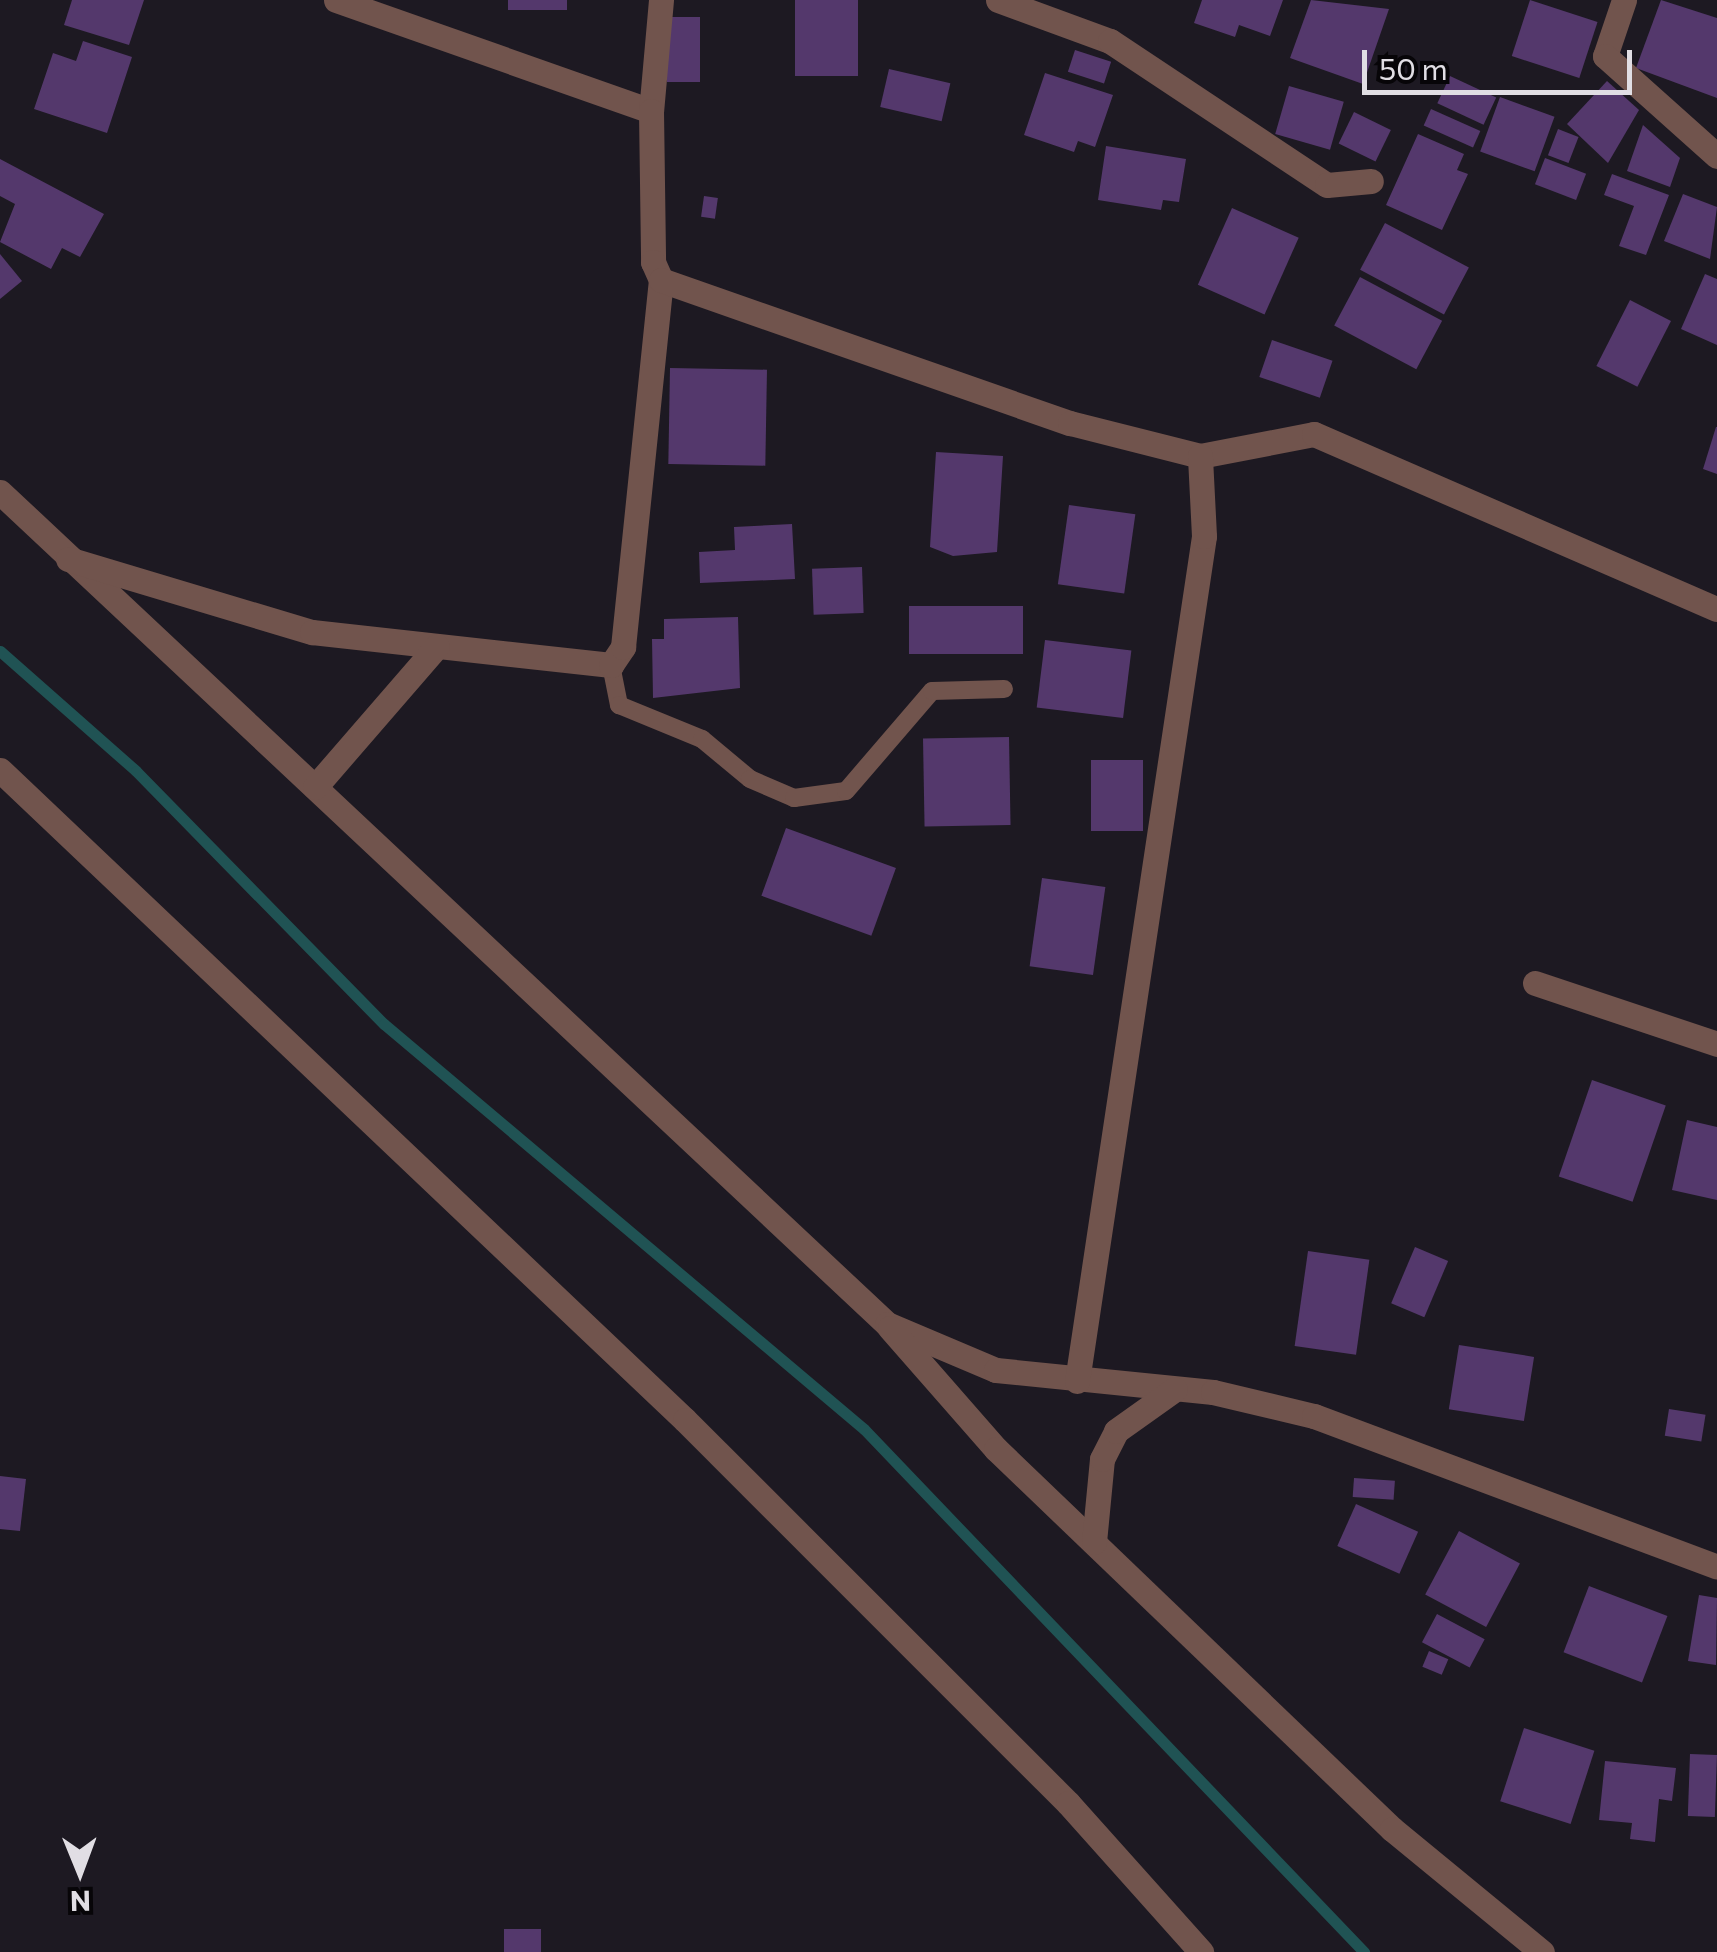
<!DOCTYPE html>
<style>
body{margin:0}
#map{position:relative;width:1717px;height:1952px;overflow:hidden;background:#1d1922;font-family:Commissioner,sans-serif}
div>[style]{position:absolute}
.stream>*{height:11px;margin:-5.5px;padding:0 5.5px;transform-origin:5.5px;border-radius:5.5px;background:#205354}
.building>*{inset:0;background:#54386c;transform-origin:0 0}
.service>*{height:18px;margin:-9px;padding:0 9px;transform-origin:9px;border-radius:9px;background:#71544d}
.minor>*{height:25px;margin:-12.5px;padding:0 12.5px;transform-origin:12.5px;border-radius:12.5px;background:#71544d}
span{translate:-50% -50%;white-space:nowrap;text-align:center;line-height:1.15;-webkit-text-stroke:10px #070508;paint-order:stroke}
.north{position:absolute;left:30px;top:1822px;width:100px;height:100px;-webkit-text-stroke:8px #070508;paint-order:stroke;rotate:179deg;font-size:28px;font-weight:700;line-height:40px;text-align:center;color:#e1dee4}
.north::after{content:'';display:block;margin:auto;width:35px;height:45px;background:#e1dee4;clip-path:polygon(50% 0,100% 100%,50% 72%,0 100%)}
.scale{position:absolute;left:1362px;top:50px;width:270px;height:45px;box-sizing:border-box;border:5px solid #e1dee4;border-top:0;padding-left:12px;font-size:30px;line-height:35px;white-space:nowrap;color:#e1dee4;-webkit-text-stroke:8px #070508;paint-order:stroke}
</style>
<div id="map">
<div class="stream">
<div style="left:0;top:651px;width:181px;rotate:41.4deg"></div>
<div style="left:136px;top:771px;width:354px;rotate:45.6deg"></div>
<div style="left:384px;top:1024px;width:628px;rotate:40.16deg"></div>
<div style="left:864px;top:1429px;width:724px;rotate:46.29deg"></div>
</div>
<div class="building">
<div style="clip-path:polygon(72px 0,144px 0,129px 45px,64px 25px)"></div>
<div style="left:508px;top:0;width:59px;height:10px"></div>
<div style="left:795px;top:0;width:63px;height:76px"></div>
<div style="clip-path:polygon(1202px 0,1283px 0,1270px 36px,1239px 25px,1235px 37px,1194px 23px)"></div>
<div style="clip-path:polygon(1311px 0,1389px 9px,1363px 84px,1290px 58px)"></div>
<div style="left:1530px;top:0;width:71px;height:59px;rotate:18deg"></div>
<div style="clip-path:polygon(1661px 0,1717px 18px,1717px 98px,1636px 68px)"></div>
<div style="left:667px;top:17px;width:33px;height:65px"></div>
<div style="clip-path:polygon(83px 41px,132px 57px,107px 133px,34px 109px,53px 53px,76px 61px)"></div>
<div style="left:1075px;top:50px;width:38px;height:23px;rotate:18deg"></div>
<div style="left:889px;top:69px;width:63px;height:39px;rotate:13deg"></div>
<div style="clip-path:polygon(1045px 73px,1113px 95px,1095px 147px,1078px 141px,1074px 152px,1024px 135px)"></div>
<div style="left:1450px;top:76px;width:51px;height:30px;rotate:25deg"></div>
<div style="clip-path:polygon(1607px 81px,1639px 110px,1608px 163px,1567px 124px)"></div>
<div style="left:1289px;top:86px;width:57px;height:50px;rotate:16deg"></div>
<div style="left:1500px;top:97px;width:58px;height:58px;rotate:20deg"></div>
<div style="left:1431px;top:109px;width:54px;height:18px;rotate:24deg"></div>
<div style="left:1354px;top:112px;width:41px;height:35px;rotate:26deg"></div>
<div style="clip-path:polygon(1643px 125px,1680px 158px,1670px 187px,1627px 171px)"></div>
<div style="left:1558px;top:129px;width:22px;height:28px;rotate:21deg"></div>
<div style="clip-path:polygon(1418px 134px,1464px 154px,1457px 170px,1468px 174px,1442px 230px,1386px 205px)"></div>
<div style="clip-path:polygon(1106px 146px,1186px 159px,1179px 202px,1163px 200px,1161px 210px,1098px 200px)"></div>
<div style="left:1545px;top:158px;width:44px;height:28px;rotate:21deg"></div>
<div style="clip-path:polygon(0 159px,104px 214px,80px 257px,62px 248px,51px 269px,0 242px,15px 204px,0 196px)"></div>
<div style="clip-path:polygon(1612px 174px,1669px 195px,1646px 255px,1619px 246px,1634px 206px,1604px 195px)"></div>
<div style="clip-path:polygon(1683px 194px,1717px 207px,1710px 259px,1664px 241px)"></div>
<div style="left:704px;top:196px;width:14px;height:21px;rotate:8deg"></div>
<div style="left:1232px;top:208px;width:73px;height:84px;rotate:24deg"></div>
<div style="left:1385px;top:223px;width:95px;height:53px;rotate:28deg"></div>
<div style="clip-path:polygon(0 254px,22px 281px,0 299px)"></div>
<div style="clip-path:polygon(1705px 274px,1717px 279px,1717px 345px,1681px 329px)"></div>
<div style="left:1360px;top:277px;width:93px;height:55px;rotate:28deg"></div>
<div style="left:1630px;top:300px;width:46px;height:74px;rotate:27deg"></div>
<div style="left:1272px;top:340px;width:64px;height:39px;rotate:19deg"></div>
<div style="left:670px;top:368px;width:97px;height:96px;rotate:1deg"></div>
<div style="clip-path:polygon(1716px 427px,1717px 427px,1717px 474px,1703px 469px)"></div>
<div style="clip-path:polygon(936px 452px,1003px 456px,997px 552px,953px 556px,930px 547px)"></div>
<div style="left:1069px;top:505px;width:67px;height:80px;rotate:8deg"></div>
<div style="clip-path:polygon(792px 524px,795px 579px,700px 583px,699px 552px,735px 550px,734px 527px)"></div>
<div style="left:862px;top:567px;width:46px;height:50px;rotate:88deg"></div>
<div style="left:909px;top:606px;width:114px;height:48px"></div>
<div style="clip-path:polygon(738px 617px,740px 688px,653px 698px,652px 639px,664px 639px,664px 619px)"></div>
<div style="left:1045px;top:640px;width:87px;height:68px;rotate:7deg"></div>
<div style="left:1009px;top:737px;width:88px;height:86px;rotate:89deg"></div>
<div style="left:1143px;top:760px;width:71px;height:52px;rotate:90deg"></div>
<div style="left:786px;top:828px;width:117px;height:72px;rotate:20deg"></div>
<div style="left:1042px;top:878px;width:64px;height:89px;rotate:8deg"></div>
<div style="left:1592px;top:1080px;width:78px;height:102px;rotate:19deg"></div>
<div style="clip-path:polygon(1687px 1120px,1717px 1127px,1717px 1200px,1672px 1190px)"></div>
<div style="left:1415px;top:1247px;width:36px;height:61px;rotate:23deg"></div>
<div style="left:1308px;top:1251px;width:62px;height:96px;rotate:8deg"></div>
<div style="left:1459px;top:1345px;width:76px;height:65px;rotate:9deg"></div>
<div style="left:1669px;top:1409px;width:37px;height:27px;rotate:9deg"></div>
<div style="clip-path:polygon(0 1476px,26px 1479px,20px 1531px,0 1529px)"></div>
<div style="left:1354px;top:1478px;width:41px;height:19px;rotate:4deg"></div>
<div style="left:1356px;top:1504px;width:68px;height:46px;rotate:24deg"></div>
<div style="left:1459px;top:1531px;width:69px;height:72px;rotate:28deg"></div>
<div style="left:1589px;top:1586px;width:84px;height:71px;rotate:21deg"></div>
<div style="clip-path:polygon(1699px 1595px,1717px 1598px,1716px 1665px,1688px 1661px)"></div>
<div style="left:1437px;top:1614px;width:54px;height:32px;rotate:28deg"></div>
<div style="left:1429px;top:1651px;width:21px;height:17px;rotate:23deg"></div>
<div style="left:1524px;top:1728px;width:74px;height:77px;rotate:18deg"></div>
<div style="left:1690px;top:1754px;width:27px;height:62px;rotate:2deg"></div>
<div style="clip-path:polygon(1605px 1761px,1676px 1768px,1672px 1801px,1659px 1799px,1655px 1842px,1630px 1839px,1632px 1823px,1599px 1820px)"></div>
<div style="left:504px;top:1929px;width:37px;height:23px"></div>
</div>
<div class="service">
<div style="left:611px;top:665px;width:41px;rotate:78.7deg"></div>
<div style="left:619px;top:705px;width:90px;rotate:22.3deg"></div>
<div style="left:702px;top:739px;width:62px;rotate:39.8deg"></div>
<div style="left:750px;top:779px;width:48px;rotate:23.4deg"></div>
<div style="left:794px;top:798px;width:52px;rotate:-7.7deg"></div>
<div style="left:846px;top:791px;width:132px;rotate:-49.3deg"></div>
<div style="left:932px;top:691px;width:72px;rotate:-1.6deg"></div>
</div>
<div class="minor">
<div style="left:336px;top:0;width:334px;rotate:19.4deg"></div>
<div style="left:661px;top:0;width:111px;rotate:95.1deg"></div>
<div style="left:651px;top:111px;width:151px;rotate:89.2deg"></div>
<div style="left:653px;top:262px;width:20px;rotate:66deg"></div>
<div style="left:998px;top:0;width:119px;rotate:20.1deg"></div>
<div style="left:1110px;top:41px;width:260px;rotate:33.6deg"></div>
<div style="left:1327px;top:185px;width:44px;rotate:-5.2deg"></div>
<div style="left:1624px;top:0;width:59px;rotate:108.7deg"></div>
<div style="left:1605px;top:56px;width:150px;rotate:41.8deg"></div>
<div style="left:0;top:492px;width:1216px;rotate:43.17deg"></div>
<div style="left:887px;top:1324px;width:118px;rotate:22.9deg"></div>
<div style="left:996px;top:1370px;width:218px;rotate:5.8deg"></div>
<div style="left:1213px;top:1392px;width:104px;rotate:13.4deg"></div>
<div style="left:1314px;top:1416px;width:430px;rotate:20.5deg"></div>
<div style="left:68px;top:559px;width:255px;rotate:16.7deg"></div>
<div style="left:312px;top:632px;width:301px;rotate:6.3deg"></div>
<div style="left:611px;top:665px;width:22px;rotate:-56deg"></div>
<div style="left:623px;top:647px;width:369px;rotate:-84.1deg"></div>
<div style="left:661px;top:280px;width:433px;rotate:19.3deg"></div>
<div style="left:1070px;top:423px;width:134px;rotate:14.2deg"></div>
<div style="left:1200px;top:456px;width:116px;rotate:-10.9deg"></div>
<div style="left:1314px;top:434px;width:439px;rotate:23.5deg"></div>
<div style="left:0;top:770px;width:944px;rotate:43.5deg"></div>
<div style="left:685px;top:1420px;width:542px;rotate:45deg"></div>
<div style="left:1068px;top:1803px;width:200px;rotate:48.2deg"></div>
<div style="left:315px;top:787px;width:186px;rotate:-49.1deg"></div>
<div style="left:1535px;top:983px;width:192px;rotate:18.5deg"></div>
<div style="left:890px;top:1328px;width:161px;rotate:48.8deg"></div>
<div style="left:996px;top:1449px;width:549px;rotate:43.82deg"></div>
<div style="left:1392px;top:1829px;width:194px;rotate:39.4deg"></div>
<div style="left:1077px;top:1381px;width:854px;rotate:-81.45deg"></div>
<div style="left:1204px;top:536px;width:80px;rotate:-92.9deg"></div>
<div style="left:1094px;top:1542px;width:83px;rotate:-84.5deg"></div>
<div style="left:1102px;top:1459px;width:31px;rotate:-63deg"></div>
<div style="left:1116px;top:1431px;width:72px;rotate:-35.4deg"></div>
</div>
<div class="north">N</div>
<div class="scale">50 m</div>
</div>
